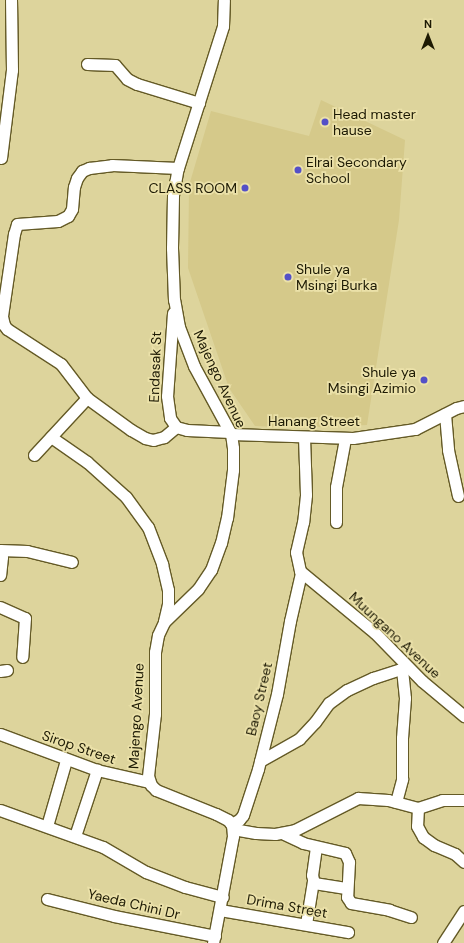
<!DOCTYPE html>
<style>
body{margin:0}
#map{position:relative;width:464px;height:943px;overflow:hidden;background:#ddd49c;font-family:"DM Sans",sans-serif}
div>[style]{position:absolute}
.built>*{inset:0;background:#d5c98a}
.roads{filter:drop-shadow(1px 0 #645a26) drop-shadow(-1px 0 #645a26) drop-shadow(0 1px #645a26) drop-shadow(0 -1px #645a26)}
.minor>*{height:11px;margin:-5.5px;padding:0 5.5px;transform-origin:5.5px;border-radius:5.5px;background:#fff}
.dots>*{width:11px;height:11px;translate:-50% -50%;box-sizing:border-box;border:2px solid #ebe1a9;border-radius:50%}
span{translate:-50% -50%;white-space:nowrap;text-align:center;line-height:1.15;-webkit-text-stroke:3.5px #ebe1a9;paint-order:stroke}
.poi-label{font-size:14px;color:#1d1a04}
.left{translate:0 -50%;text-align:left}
.right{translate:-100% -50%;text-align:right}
.street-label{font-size:14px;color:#1d1a04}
.north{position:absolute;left:408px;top:16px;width:40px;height:40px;-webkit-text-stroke:3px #ebe1a9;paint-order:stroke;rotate:0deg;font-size:11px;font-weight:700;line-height:16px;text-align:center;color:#1d1a04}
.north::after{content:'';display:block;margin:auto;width:14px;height:18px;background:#1d1a04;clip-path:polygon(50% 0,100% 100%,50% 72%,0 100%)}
</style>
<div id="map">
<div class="built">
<div style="clip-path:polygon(321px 100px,405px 140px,399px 220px,367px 425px,296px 428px,255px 426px,229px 388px,188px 268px,189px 190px,197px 191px,188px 189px,211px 111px,309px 136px)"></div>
</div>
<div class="roads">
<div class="minor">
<div style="left:87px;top:64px;width:28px;rotate:2deg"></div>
<div style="left:115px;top:65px;width:18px;rotate:49deg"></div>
<div style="left:127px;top:79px;width:11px;rotate:27deg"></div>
<div style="left:137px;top:84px;width:65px;rotate:17deg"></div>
<div style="left:1px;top:158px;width:89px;rotate:-82.9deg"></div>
<div style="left:12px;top:70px;width:70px;rotate:-90.8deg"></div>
<div style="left:173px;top:313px;width:83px;rotate:94.1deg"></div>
<div style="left:167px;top:396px;width:22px;rotate:82deg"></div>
<div style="left:170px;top:418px;width:11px;rotate:56deg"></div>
<div style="left:176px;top:427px;width:11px;rotate:15deg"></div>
<div style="left:187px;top:430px;width:43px;rotate:2.7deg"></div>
<div style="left:445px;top:414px;width:36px;rotate:85deg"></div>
<div style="left:448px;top:450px;width:47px;rotate:77.7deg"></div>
<div style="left:176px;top:427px;width:16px;rotate:140deg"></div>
<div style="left:164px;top:437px;width:11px;rotate:165deg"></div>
<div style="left:153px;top:440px;width:8px;rotate:-166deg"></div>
<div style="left:145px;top:438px;width:16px;rotate:-150deg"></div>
<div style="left:131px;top:430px;width:54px;rotate:-144deg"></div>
<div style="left:87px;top:398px;width:43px;rotate:-127.4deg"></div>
<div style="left:61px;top:364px;width:64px;rotate:-147.1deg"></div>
<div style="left:7px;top:329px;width:5px;rotate:-127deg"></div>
<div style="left:4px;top:325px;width:9px;rotate:-103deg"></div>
<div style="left:2px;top:316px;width:83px;rotate:-81.7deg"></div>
<div style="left:14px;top:234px;width:10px;rotate:-73deg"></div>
<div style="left:17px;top:224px;width:41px;rotate:-4.2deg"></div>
<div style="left:58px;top:221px;width:11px;rotate:-27deg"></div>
<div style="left:68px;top:216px;width:8px;rotate:-60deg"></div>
<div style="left:72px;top:209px;width:22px;rotate:-85deg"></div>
<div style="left:74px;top:187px;width:9px;rotate:-72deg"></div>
<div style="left:77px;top:178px;width:9px;rotate:-54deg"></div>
<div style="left:82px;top:171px;width:8px;rotate:-23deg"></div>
<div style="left:89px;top:168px;width:23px;rotate:-7deg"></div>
<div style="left:112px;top:165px;width:66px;rotate:2.6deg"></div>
<div style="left:231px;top:434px;width:122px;rotate:1.9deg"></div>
<div style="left:353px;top:438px;width:63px;rotate:-8.3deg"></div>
<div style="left:415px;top:429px;width:46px;rotate:-27.1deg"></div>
<div style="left:456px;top:408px;width:8px;rotate:-14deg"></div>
<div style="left:51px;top:437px;width:44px;rotate:34.8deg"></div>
<div style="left:87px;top:462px;width:52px;rotate:41.9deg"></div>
<div style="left:126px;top:497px;width:37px;rotate:54deg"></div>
<div style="left:148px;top:527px;width:40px;rotate:69deg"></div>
<div style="left:162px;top:564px;width:27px;rotate:77deg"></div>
<div style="left:168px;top:590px;width:14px;rotate:90deg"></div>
<div style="left:168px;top:604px;width:18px;rotate:103deg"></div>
<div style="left:304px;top:437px;width:58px;rotate:88deg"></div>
<div style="left:306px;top:495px;width:27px;rotate:96deg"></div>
<div style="left:303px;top:522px;width:31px;rotate:103deg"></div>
<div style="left:296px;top:552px;width:19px;rotate:78deg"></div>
<div style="left:300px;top:571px;width:97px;rotate:39.6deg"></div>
<div style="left:375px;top:633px;width:67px;rotate:45.6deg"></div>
<div style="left:422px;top:681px;width:55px;rotate:39.8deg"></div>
<div style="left:34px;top:455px;width:78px;rotate:-47.1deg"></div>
<div style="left:336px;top:522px;width:35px;rotate:-90deg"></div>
<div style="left:336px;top:487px;width:49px;rotate:-79.4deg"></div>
<div style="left:0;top:550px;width:27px;rotate:2deg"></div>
<div style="left:27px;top:551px;width:46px;rotate:13.7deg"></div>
<div style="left:0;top:550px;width:7px;rotate:74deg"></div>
<div style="left:2px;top:557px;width:18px;rotate:96deg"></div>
<div style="left:0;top:607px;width:27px;rotate:24deg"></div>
<div style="left:25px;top:618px;width:39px;rotate:94deg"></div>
<div style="left:0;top:671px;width:7px;rotate:-8deg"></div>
<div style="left:0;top:734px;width:103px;rotate:20.4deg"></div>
<div style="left:97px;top:770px;width:53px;rotate:13deg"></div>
<div style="left:260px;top:761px;width:45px;rotate:-29.4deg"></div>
<div style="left:299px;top:739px;width:23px;rotate:-47deg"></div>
<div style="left:315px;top:722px;width:24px;rotate:-54deg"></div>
<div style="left:329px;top:703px;width:22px;rotate:-36deg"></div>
<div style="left:347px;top:690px;width:29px;rotate:-25deg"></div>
<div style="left:373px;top:678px;width:36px;rotate:-18deg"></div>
<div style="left:396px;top:802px;width:24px;rotate:-75deg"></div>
<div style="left:402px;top:779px;width:41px;rotate:-90deg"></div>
<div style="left:402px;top:738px;width:40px;rotate:-85.7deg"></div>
<div style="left:405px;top:698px;width:30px;rotate:-96deg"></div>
<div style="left:418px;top:808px;width:18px;rotate:93deg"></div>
<div style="left:417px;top:826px;width:13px;rotate:61deg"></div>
<div style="left:423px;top:837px;width:14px;rotate:36deg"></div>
<div style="left:434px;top:845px;width:23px;rotate:23deg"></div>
<div style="left:455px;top:854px;width:12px;rotate:42deg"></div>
<div style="left:0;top:810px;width:109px;rotate:19.8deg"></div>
<div style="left:103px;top:847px;width:50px;rotate:30.2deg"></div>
<div style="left:146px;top:872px;width:42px;rotate:21deg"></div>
<div style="left:185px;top:887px;width:39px;rotate:15deg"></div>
<div style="left:231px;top:824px;width:9px;rotate:-27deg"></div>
<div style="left:239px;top:820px;width:6px;rotate:-51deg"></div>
<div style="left:243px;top:815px;width:48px;rotate:-71.9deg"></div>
<div style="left:258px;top:769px;width:77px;rotate:-75.8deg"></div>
<div style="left:277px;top:694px;width:74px;rotate:-79.9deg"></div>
<div style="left:290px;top:621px;width:49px;rotate:-77.1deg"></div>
<div style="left:47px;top:826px;width:69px;rotate:-73.9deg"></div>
<div style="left:233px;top:829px;width:23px;rotate:10deg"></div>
<div style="left:256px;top:833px;width:19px;rotate:3deg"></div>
<div style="left:275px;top:834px;width:20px;rotate:-11deg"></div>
<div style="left:295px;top:830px;width:71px;rotate:-26.9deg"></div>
<div style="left:358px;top:798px;width:30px;rotate:4deg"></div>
<div style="left:388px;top:800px;width:31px;rotate:15deg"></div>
<div style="left:418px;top:808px;width:25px;rotate:-18deg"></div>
<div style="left:442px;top:800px;width:22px"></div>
<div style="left:282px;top:833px;width:23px;rotate:25deg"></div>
<div style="left:303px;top:843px;width:43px;rotate:13.4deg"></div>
<div style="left:345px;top:853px;width:10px;rotate:66deg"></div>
<div style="left:349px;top:862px;width:35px;rotate:93deg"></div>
<div style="left:347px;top:897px;width:7px;rotate:56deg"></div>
<div style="left:351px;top:903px;width:39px;rotate:10deg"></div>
<div style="left:389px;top:910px;width:23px;rotate:18deg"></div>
<div style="left:75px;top:836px;width:70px;rotate:-71.6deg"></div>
<div style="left:316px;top:847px;width:28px;rotate:98deg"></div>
<div style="left:312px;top:875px;width:8px;rotate:76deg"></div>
<div style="left:314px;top:883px;width:32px;rotate:9deg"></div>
<div style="left:47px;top:899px;width:69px;rotate:14.2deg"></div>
<div style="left:114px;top:916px;width:103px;rotate:11.2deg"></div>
<div style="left:220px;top:910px;width:130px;rotate:9.8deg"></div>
<div style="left:306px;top:924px;width:44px;rotate:-80.8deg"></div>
<div style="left:213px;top:943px;width:109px;rotate:-79.4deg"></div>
<div style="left:233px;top:836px;width:11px;rotate:-95deg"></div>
<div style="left:232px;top:825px;width:6px;rotate:-129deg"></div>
<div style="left:228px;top:820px;width:13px;rotate:-153deg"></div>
<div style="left:216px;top:814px;width:65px;rotate:-158.2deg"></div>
<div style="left:156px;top:790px;width:7px;rotate:-135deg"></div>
<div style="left:151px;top:785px;width:9px;rotate:-108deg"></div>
<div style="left:148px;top:776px;width:62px;rotate:-83.6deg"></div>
<div style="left:155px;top:714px;width:62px;rotate:-90deg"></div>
<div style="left:155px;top:652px;width:17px;rotate:-80deg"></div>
<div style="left:158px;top:635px;width:14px;rotate:-65deg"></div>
<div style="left:164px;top:622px;width:47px;rotate:-44.1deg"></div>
<div style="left:198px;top:589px;width:23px;rotate:-56deg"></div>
<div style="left:211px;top:570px;width:29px;rotate:-70deg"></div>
<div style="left:221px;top:543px;width:26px;rotate:-77deg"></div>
<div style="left:227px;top:518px;width:48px;rotate:-82.9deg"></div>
<div style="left:233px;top:470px;width:22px;rotate:-90deg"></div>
<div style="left:233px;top:448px;width:14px;rotate:-98deg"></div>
<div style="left:231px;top:434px;width:77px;rotate:-118.6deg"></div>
<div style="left:194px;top:366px;width:42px;rotate:-111deg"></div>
<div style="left:179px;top:327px;width:27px;rotate:-100deg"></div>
<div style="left:174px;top:300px;width:52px;rotate:-92.2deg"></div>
<div style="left:172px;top:248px;width:53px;rotate:-88.9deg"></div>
<div style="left:173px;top:195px;width:27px;rotate:-80deg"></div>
<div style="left:178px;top:168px;width:149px;rotate:-72.4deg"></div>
<div style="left:223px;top:26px;width:26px;rotate:-88deg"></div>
<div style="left:443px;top:943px;width:38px;rotate:-57deg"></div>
</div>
</div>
<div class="dots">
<div style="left:325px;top:122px;background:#5450c7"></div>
<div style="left:298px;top:170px;background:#5450c7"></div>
<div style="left:245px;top:188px;background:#5450c7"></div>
<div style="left:288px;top:277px;background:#5450c7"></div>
<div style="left:424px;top:380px;background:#5450c7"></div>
</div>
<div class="poi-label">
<span class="left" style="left:333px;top:122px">Head master<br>hause</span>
<span class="left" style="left:306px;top:170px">Elrai Secondary<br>School</span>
<span class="right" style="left:237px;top:188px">CLASS ROOM</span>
<span class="left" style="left:296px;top:277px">Shule ya<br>Msingi Burka</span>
<span class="right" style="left:416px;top:380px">Shule ya<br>Msingi Azimio</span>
</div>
<div class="street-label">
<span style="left:155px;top:367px;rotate:-88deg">Endasak St</span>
<span style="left:220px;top:379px;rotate:65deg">Majengo Avenue</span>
<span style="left:314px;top:421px">Hanang Street</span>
<span style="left:395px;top:635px;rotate:43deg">Muungano Avenue</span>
<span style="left:259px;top:699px;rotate:-77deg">Baoy Street</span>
<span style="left:136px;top:716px;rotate:-87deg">Majengo Avenue</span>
<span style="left:79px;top:747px;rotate:19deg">Sirop Street</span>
<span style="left:134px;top:904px;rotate:13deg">Yaeda Chini Dr</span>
<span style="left:287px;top:906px;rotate:10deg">Drima Street</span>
</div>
<div class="north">N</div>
</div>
